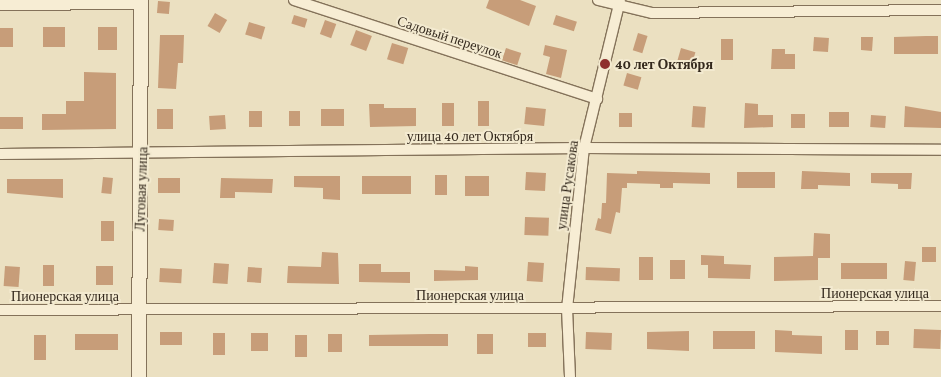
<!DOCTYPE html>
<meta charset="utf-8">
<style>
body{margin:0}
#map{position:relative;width:941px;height:377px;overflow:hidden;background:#ebe0c1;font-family:"Crimson Pro",serif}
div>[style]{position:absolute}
.building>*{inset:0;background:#c79d79;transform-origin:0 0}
.roads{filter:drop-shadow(1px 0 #84725a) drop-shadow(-1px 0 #84725a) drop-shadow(0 1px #84725a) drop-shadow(0 -1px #84725a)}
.street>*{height:10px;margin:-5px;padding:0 5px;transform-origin:5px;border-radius:5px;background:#f7edd4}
.secondary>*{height:14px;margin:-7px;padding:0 7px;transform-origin:7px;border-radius:7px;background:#f7edd4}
.dots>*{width:14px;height:14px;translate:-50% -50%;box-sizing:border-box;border:2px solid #f3ead0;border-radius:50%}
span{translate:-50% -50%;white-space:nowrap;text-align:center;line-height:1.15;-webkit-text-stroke:4px #f3ead0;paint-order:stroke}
.street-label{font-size:14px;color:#34291d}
.poi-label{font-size:14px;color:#34291d;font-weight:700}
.left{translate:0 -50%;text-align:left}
</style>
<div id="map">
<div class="building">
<div style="clip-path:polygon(489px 0,520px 0,536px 6px,529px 26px,486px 8px)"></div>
<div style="left:158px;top:1px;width:12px;height:12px;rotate:5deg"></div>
<div style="left:215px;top:13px;width:14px;height:15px;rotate:30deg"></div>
<div style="left:294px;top:15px;width:14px;height:9px;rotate:17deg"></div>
<div style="left:556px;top:15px;width:22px;height:10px;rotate:18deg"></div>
<div style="left:325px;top:20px;width:12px;height:15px;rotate:20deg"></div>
<div style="left:249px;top:22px;width:17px;height:13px;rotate:17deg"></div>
<div style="left:65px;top:27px;width:20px;height:22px;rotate:90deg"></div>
<div style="left:98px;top:27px;width:19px;height:23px"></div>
<div style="left:13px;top:28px;width:19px;height:13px;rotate:90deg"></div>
<div style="left:356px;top:30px;width:17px;height:16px;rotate:21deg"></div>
<div style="left:638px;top:33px;width:10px;height:18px;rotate:17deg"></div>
<div style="clip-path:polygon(160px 35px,184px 35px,183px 63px,178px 63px,176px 89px,158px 88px)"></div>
<div style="clip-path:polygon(926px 36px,938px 36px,938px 54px,894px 54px,894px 37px)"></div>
<div style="left:814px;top:37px;width:15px;height:14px;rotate:4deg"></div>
<div style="clip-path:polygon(861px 37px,873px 37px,872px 51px,861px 50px)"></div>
<div style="left:721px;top:39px;width:12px;height:21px"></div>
<div style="left:392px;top:43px;width:17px;height:17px;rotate:17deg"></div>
<div style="clip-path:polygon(545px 45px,567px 50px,561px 78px,546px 74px,550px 57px,543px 55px)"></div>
<div style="left:506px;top:48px;width:16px;height:13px;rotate:18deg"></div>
<div style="left:681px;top:48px;width:15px;height:15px;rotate:16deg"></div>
<div style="clip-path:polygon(772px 49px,785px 49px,785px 54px,795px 54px,795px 69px,771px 69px)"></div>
<div style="clip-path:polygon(84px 72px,116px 73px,116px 129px,42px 130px,42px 114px,66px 114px,66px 101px,84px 101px)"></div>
<div style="left:627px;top:73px;width:15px;height:13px;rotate:16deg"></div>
<div style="left:478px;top:101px;width:11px;height:25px"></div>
<div style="left:442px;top:103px;width:12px;height:23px"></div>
<div style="clip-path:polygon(745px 103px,758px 104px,758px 115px,773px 115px,773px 127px,744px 128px)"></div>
<div style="clip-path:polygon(369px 104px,384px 104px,384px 108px,416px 108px,416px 126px,370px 127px)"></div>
<div style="left:693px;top:106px;width:13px;height:21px;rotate:4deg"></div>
<div style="clip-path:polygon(905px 106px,941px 112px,941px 128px,904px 127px)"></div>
<div style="left:526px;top:107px;width:20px;height:17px;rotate:6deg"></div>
<div style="left:157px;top:109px;width:16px;height:20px"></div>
<div style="left:321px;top:109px;width:23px;height:17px"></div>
<div style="left:249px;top:111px;width:13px;height:16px"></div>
<div style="left:289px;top:111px;width:11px;height:15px"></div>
<div style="left:829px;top:112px;width:20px;height:15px"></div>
<div style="left:619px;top:113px;width:13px;height:14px"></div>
<div style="left:791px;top:114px;width:14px;height:14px"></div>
<div style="left:225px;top:115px;width:14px;height:16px;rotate:86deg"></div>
<div style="left:871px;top:115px;width:15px;height:12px;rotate:4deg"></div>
<div style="left:0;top:117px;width:23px;height:12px"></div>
<div style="clip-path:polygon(637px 171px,710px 173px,710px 184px,673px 183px,673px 188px,660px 188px,660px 184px,627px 183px,627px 188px,622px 188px,620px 213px,616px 212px,611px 234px,595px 230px,598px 218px,601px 219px,602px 203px,606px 203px,607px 173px,637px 174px)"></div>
<div style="clip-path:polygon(802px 171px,850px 173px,850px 186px,818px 185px,818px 189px,801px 189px)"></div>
<div style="left:526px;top:172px;width:20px;height:18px;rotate:3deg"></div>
<div style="left:775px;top:172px;width:16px;height:38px;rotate:90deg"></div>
<div style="clip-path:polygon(871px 173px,912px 173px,911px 189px,898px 189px,898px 184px,871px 183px)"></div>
<div style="left:435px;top:175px;width:12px;height:20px"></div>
<div style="clip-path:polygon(294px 176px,340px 176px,340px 200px,323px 199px,323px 188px,294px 187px)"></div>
<div style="left:362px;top:176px;width:49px;height:18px"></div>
<div style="left:465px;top:176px;width:24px;height:20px"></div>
<div style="left:103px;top:177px;width:10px;height:16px;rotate:6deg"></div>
<div style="left:158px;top:178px;width:22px;height:15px"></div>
<div style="clip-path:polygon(221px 178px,273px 179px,272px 193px,235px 192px,235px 198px,220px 198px)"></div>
<div style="clip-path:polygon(7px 179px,63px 179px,63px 198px,7px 193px)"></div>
<div style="left:525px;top:217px;width:24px;height:18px;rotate:2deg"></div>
<div style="left:159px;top:219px;width:15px;height:11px;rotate:4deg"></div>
<div style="left:101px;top:221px;width:13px;height:20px"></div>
<div style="clip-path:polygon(814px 233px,830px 234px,830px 258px,818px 258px,818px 280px,774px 281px,774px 257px,813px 256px)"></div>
<div style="left:922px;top:247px;width:14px;height:15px"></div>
<div style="clip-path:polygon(322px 252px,338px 253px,339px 284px,287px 283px,288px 266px,321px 267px)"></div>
<div style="clip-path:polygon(701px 255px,724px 256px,724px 264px,751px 265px,750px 279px,708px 278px,708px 265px,701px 265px)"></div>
<div style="left:639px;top:257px;width:14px;height:23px"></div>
<div style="left:670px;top:260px;width:15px;height:19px"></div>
<div style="left:905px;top:261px;width:11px;height:19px;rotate:5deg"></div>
<div style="left:528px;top:262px;width:16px;height:19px;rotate:4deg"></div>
<div style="left:214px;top:263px;width:15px;height:20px;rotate:4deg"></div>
<div style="left:841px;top:263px;width:46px;height:16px"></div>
<div style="clip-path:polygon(359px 264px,381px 264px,381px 272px,410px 272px,410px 283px,359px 282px)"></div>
<div style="left:43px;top:265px;width:11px;height:21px"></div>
<div style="left:5px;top:266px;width:15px;height:20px;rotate:4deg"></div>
<div style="left:96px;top:266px;width:17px;height:19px"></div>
<div style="clip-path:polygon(465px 266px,478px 267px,478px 280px,434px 281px,434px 270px,465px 271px)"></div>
<div style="left:248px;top:267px;width:14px;height:15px;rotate:4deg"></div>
<div style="left:586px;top:267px;width:34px;height:13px;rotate:2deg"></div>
<div style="left:160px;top:268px;width:22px;height:14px;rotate:3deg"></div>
<div style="left:914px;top:329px;width:27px;height:19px;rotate:2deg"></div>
<div style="clip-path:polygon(775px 330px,792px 331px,792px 335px,822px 336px,822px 354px,775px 352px)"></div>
<div style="left:845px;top:330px;width:13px;height:20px"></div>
<div style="clip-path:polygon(689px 331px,689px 351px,647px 349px,647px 332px)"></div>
<div style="left:713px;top:331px;width:42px;height:18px"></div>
<div style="left:876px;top:331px;width:13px;height:14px"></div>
<div style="left:160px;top:332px;width:22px;height:13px"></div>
<div style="left:586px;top:332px;width:26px;height:17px;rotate:2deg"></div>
<div style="left:213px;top:333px;width:12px;height:22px"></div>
<div style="left:251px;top:333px;width:17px;height:18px"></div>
<div style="left:528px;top:333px;width:18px;height:14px"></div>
<div style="left:75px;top:334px;width:43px;height:16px"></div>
<div style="left:328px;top:334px;width:14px;height:18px"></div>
<div style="clip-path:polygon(429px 334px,448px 334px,448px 346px,369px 346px,369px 335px)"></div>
<div style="left:477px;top:334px;width:16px;height:20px"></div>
<div style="left:34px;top:335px;width:12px;height:25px"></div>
<div style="left:295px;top:335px;width:12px;height:22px"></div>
</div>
<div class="roads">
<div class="street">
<div style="left:294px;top:0;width:319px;rotate:18.1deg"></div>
<div style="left:598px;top:0;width:56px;rotate:13.5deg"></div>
<div style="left:652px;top:13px;width:289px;rotate:-0.6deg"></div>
<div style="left:0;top:154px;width:584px;rotate:-0.59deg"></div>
<div style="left:584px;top:148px;width:357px;rotate:0.3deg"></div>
<div style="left:0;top:310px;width:941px;rotate:-0.24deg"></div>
<div style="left:570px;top:377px;width:68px;rotate:-92.5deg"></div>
<div style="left:567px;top:309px;width:162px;rotate:-84deg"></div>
<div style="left:584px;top:148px;width:152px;rotate:-76.3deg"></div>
</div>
<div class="secondary">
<div style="left:0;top:3px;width:141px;rotate:-0.4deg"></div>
<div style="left:139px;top:377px;width:377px;rotate:-89.7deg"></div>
</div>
</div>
<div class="dots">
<div style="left:605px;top:64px;background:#8f302d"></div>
</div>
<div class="street-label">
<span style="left:450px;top:37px;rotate:18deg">Садовый переулок</span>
<span style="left:470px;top:136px">улица 40 лет Октября</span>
<span style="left:567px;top:185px;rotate:-82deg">улица Русакова</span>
<span style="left:141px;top:189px;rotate:-88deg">Луговая улица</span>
<span style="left:875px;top:293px">Пионерская улица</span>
<span style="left:470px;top:295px">Пионерская улица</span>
<span style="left:65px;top:296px">Пионерская улица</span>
</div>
<div class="poi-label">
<span class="left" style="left:615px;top:64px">40 лет Октября</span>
</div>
</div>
